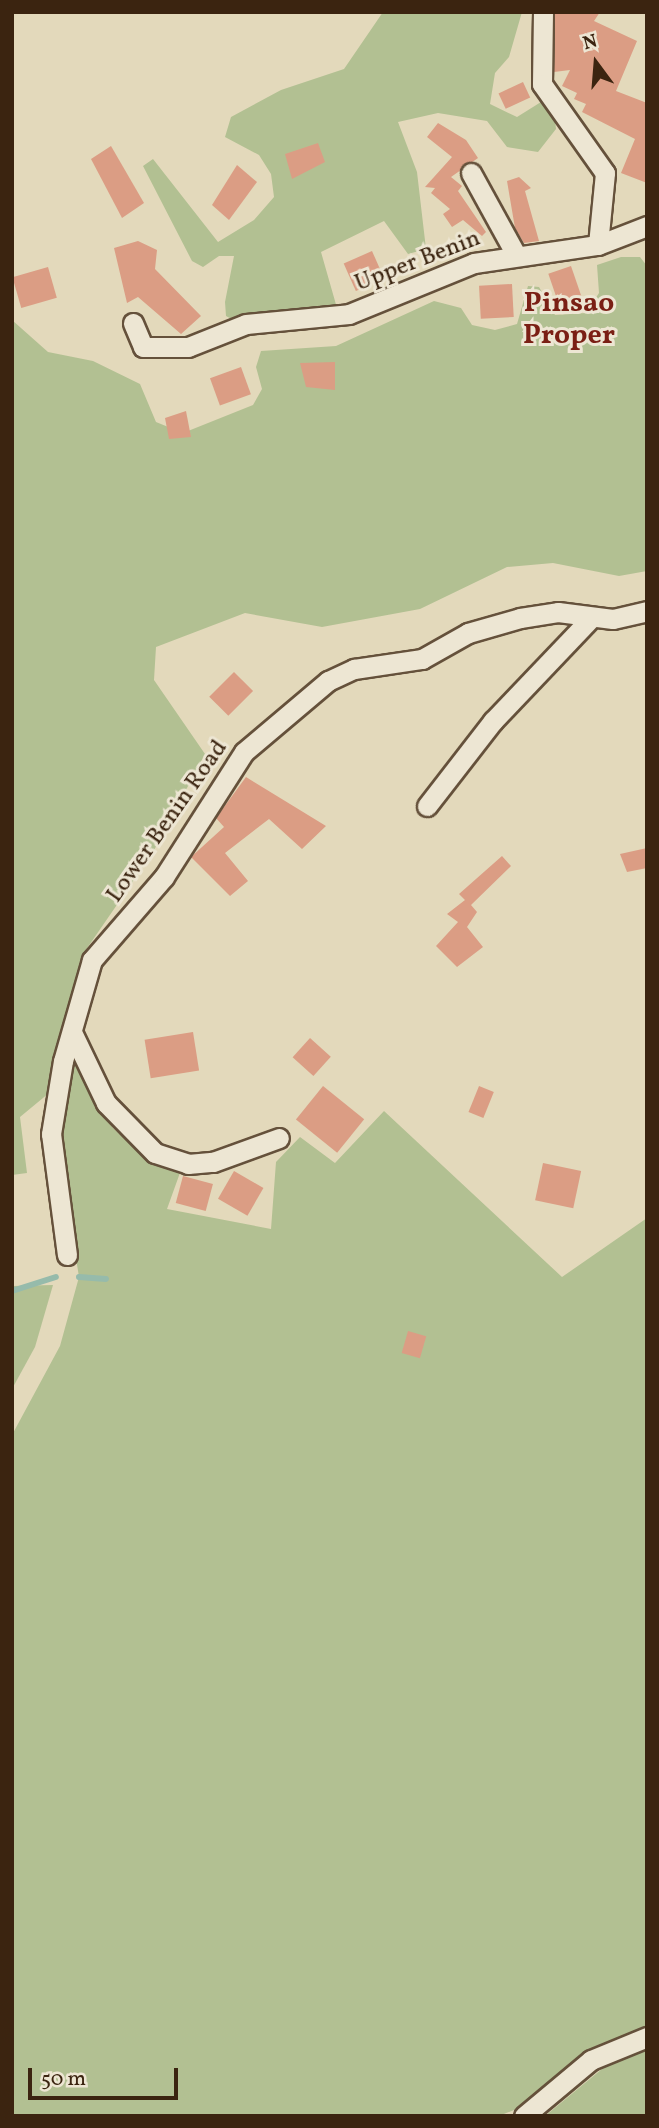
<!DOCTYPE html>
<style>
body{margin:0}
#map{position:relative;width:659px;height:2128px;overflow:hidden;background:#e3d9bb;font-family:Vollkorn,serif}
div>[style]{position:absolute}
.green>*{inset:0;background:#b2c092}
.stream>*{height:6px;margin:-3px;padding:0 3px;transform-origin:3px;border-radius:3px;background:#96bbab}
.building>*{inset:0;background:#db9d84;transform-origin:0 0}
.roads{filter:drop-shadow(2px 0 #65513b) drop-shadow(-2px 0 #65513b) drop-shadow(0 2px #65513b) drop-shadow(0 -2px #65513b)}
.street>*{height:19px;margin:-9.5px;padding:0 9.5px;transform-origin:9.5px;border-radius:9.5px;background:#ede6d3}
span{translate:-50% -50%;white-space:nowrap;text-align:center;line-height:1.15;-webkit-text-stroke:6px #ede6d3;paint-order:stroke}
.street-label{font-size:24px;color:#3b2410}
.quarter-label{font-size:28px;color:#7a1f14;font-weight:700}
.frame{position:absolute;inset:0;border:14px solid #3b2410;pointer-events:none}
.north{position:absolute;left:561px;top:28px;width:70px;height:70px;-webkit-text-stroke:5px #ede6d3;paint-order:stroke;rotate:344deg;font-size:19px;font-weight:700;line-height:28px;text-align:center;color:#3b2410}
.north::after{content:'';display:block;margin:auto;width:24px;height:32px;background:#3b2410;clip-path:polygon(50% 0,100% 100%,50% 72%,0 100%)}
.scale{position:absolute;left:28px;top:2068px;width:150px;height:32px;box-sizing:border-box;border:4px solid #3b2410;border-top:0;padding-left:9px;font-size:21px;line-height:24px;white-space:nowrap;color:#3b2410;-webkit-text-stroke:5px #ede6d3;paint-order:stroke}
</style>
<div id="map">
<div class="green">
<div style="clip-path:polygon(383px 12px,522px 12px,509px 57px,495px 73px,490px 104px,517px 117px,541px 102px,554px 110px,556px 129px,538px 152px,507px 147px,487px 121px,438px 113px,398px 122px,417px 172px,426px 249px,408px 254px,384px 221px,321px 252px,337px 308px,237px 322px,226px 316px,225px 302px,234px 256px,219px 256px,203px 267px,192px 261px,143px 166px,153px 159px,218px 242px,254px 220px,274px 197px,271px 174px,259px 155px,225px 137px,231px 117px,281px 90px,344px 69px)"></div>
<div style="clip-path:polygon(621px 257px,640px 257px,647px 266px,647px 571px,619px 576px,553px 563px,507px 567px,420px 609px,322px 627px,245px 613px,156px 647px,154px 680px,205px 754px,152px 854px,83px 954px,49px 1093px,20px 1117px,27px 1173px,12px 1175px,12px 320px,48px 352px,93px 361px,140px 384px,156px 422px,183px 433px,253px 405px,262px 389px,256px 367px,261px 351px,336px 346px,434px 301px,461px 308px,472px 325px,495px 330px,517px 324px,528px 286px,539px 287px,555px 315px,586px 313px,599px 293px,597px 265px)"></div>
<div style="clip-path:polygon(76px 1059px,113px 1128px,150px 1161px,181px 1170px,167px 1209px,271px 1229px,276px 1162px,300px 1137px,335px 1163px,384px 1111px,562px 1277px,647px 1218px,647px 2028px,594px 2047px,514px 2110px,499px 2116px,12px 2116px,12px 1435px,60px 1346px,79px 1277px,58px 1146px)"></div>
<div style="clip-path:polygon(53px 1285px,35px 1347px,12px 1389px,12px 1286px)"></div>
<div style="clip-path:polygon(647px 2047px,647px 2116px,545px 2116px,614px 2059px)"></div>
</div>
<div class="stream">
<div style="left:79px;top:1277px;width:27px;rotate:4deg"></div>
<div style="left:12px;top:1291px;width:46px;rotate:-17.7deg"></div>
</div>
<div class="building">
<div style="clip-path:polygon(555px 12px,600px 12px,594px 21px,637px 41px,616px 91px,647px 103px,647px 183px,621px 173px,635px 139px,582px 112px,586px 104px,574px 99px,577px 93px,562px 86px,570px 70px,554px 72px)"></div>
<div style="left:523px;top:82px;width:17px;height:27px;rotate:65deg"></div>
<div style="clip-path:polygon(438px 123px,466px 140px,478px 158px,451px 177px,462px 186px,458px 191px,486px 232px,482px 236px,463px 220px,452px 227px,443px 214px,450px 209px,431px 193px,435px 188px,425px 187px,452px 157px,427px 137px)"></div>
<div style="clip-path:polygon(318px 143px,325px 162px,292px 179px,285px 154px)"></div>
<div style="clip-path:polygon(111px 146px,144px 203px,122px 218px,91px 159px)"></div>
<div style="clip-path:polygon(237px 165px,257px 182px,229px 220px,212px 205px)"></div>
<div style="clip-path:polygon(519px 177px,531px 188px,525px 191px,539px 241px,524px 243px,515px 228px,507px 181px)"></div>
<div style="clip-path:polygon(138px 241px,157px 250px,155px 269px,201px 316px,181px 334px,138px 297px,127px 303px,114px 248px)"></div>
<div style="left:372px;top:251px;width:30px;height:31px;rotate:66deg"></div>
<div style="left:571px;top:266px;width:34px;height:24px;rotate:71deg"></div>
<div style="left:48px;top:267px;width:32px;height:37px;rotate:74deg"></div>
<div style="left:512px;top:284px;width:33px;height:33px;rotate:87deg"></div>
<div style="clip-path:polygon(335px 362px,335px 390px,306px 387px,300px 363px)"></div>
<div style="left:241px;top:367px;width:29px;height:33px;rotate:70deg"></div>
<div style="clip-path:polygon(186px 411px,191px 437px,169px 439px,165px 418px)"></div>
<div style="left:234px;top:672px;width:27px;height:35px;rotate:45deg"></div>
<div style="clip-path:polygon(246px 777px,326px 826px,302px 849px,269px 819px,225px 853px,248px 881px,230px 896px,191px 857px,224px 827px,216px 818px)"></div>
<div style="clip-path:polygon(647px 848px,647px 868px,627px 872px,620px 854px)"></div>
<div style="clip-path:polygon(502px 856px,511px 866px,471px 905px,477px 912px,467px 927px,483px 947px,457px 967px,436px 946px,458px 922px,447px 914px,465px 900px,459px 894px)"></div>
<div style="left:193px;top:1032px;width:39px;height:49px;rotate:81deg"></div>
<div style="left:310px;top:1038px;width:28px;height:26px;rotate:42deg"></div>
<div style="left:323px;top:1086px;width:53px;height:43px;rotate:39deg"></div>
<div style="left:479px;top:1086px;width:16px;height:28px;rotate:22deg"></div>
<div style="left:543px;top:1163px;width:39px;height:38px;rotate:12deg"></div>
<div style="left:234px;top:1171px;width:34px;height:32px;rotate:30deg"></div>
<div style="left:183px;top:1176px;width:31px;height:28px;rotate:15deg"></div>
<div style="left:408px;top:1331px;width:19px;height:23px;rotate:16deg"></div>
</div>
<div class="roads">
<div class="street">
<div style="left:543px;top:12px;width:72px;rotate:90.8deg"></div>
<div style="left:542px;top:84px;width:109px;rotate:54.7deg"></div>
<div style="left:605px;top:173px;width:72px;rotate:95.6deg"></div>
<div style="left:471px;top:173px;width:94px;rotate:61.2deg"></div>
<div style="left:133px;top:323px;width:26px;rotate:67deg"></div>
<div style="left:143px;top:347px;width:45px"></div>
<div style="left:188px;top:347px;width:62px;rotate:-21.6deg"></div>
<div style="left:246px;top:324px;width:103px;rotate:-5.5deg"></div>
<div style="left:349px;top:314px;width:135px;rotate:-22.2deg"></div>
<div style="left:474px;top:263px;width:125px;rotate:-8.3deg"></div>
<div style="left:598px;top:245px;width:53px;rotate:-21.2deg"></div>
<div style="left:427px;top:806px;width:108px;rotate:-52.2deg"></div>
<div style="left:493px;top:721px;width:142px;rotate:-46.4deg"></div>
<div style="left:72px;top:1032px;width:79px;rotate:64.4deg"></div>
<div style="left:106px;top:1103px;width:70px;rotate:45.6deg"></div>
<div style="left:155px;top:1153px;width:35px;rotate:18deg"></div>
<div style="left:188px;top:1164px;width:25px;rotate:-5deg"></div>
<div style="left:213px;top:1162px;width:70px;rotate:-20deg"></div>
<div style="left:67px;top:1255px;width:122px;rotate:-97.5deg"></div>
<div style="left:51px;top:1134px;width:74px;rotate:-80.7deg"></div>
<div style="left:63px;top:1061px;width:105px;rotate:-74deg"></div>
<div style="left:92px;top:960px;width:110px;rotate:-49.1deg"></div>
<div style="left:164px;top:877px;width:148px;rotate:-57.4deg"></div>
<div style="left:244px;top:752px;width:110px;rotate:-40.2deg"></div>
<div style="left:328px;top:681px;width:29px;rotate:-25deg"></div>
<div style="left:354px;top:669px;width:69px;rotate:-8.4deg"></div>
<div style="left:422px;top:659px;width:53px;rotate:-29.5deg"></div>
<div style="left:468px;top:633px;width:54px;rotate:-16.1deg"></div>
<div style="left:520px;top:618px;width:38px;rotate:-9deg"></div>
<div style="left:558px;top:612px;width:55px;rotate:7.3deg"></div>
<div style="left:613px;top:619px;width:35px;rotate:-13deg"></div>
<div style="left:524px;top:2116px;width:87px;rotate:-39.9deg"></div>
<div style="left:591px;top:2060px;width:61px;rotate:-22.3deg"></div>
</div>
</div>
<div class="street-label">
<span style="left:418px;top:262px;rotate:-21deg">Upper Benin</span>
<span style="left:168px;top:822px;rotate:-55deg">Lower Benin Road</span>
</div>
<div class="quarter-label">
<span style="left:569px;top:320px">Pinsao<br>Proper</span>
</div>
<div class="frame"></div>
<div class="north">N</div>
<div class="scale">50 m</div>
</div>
